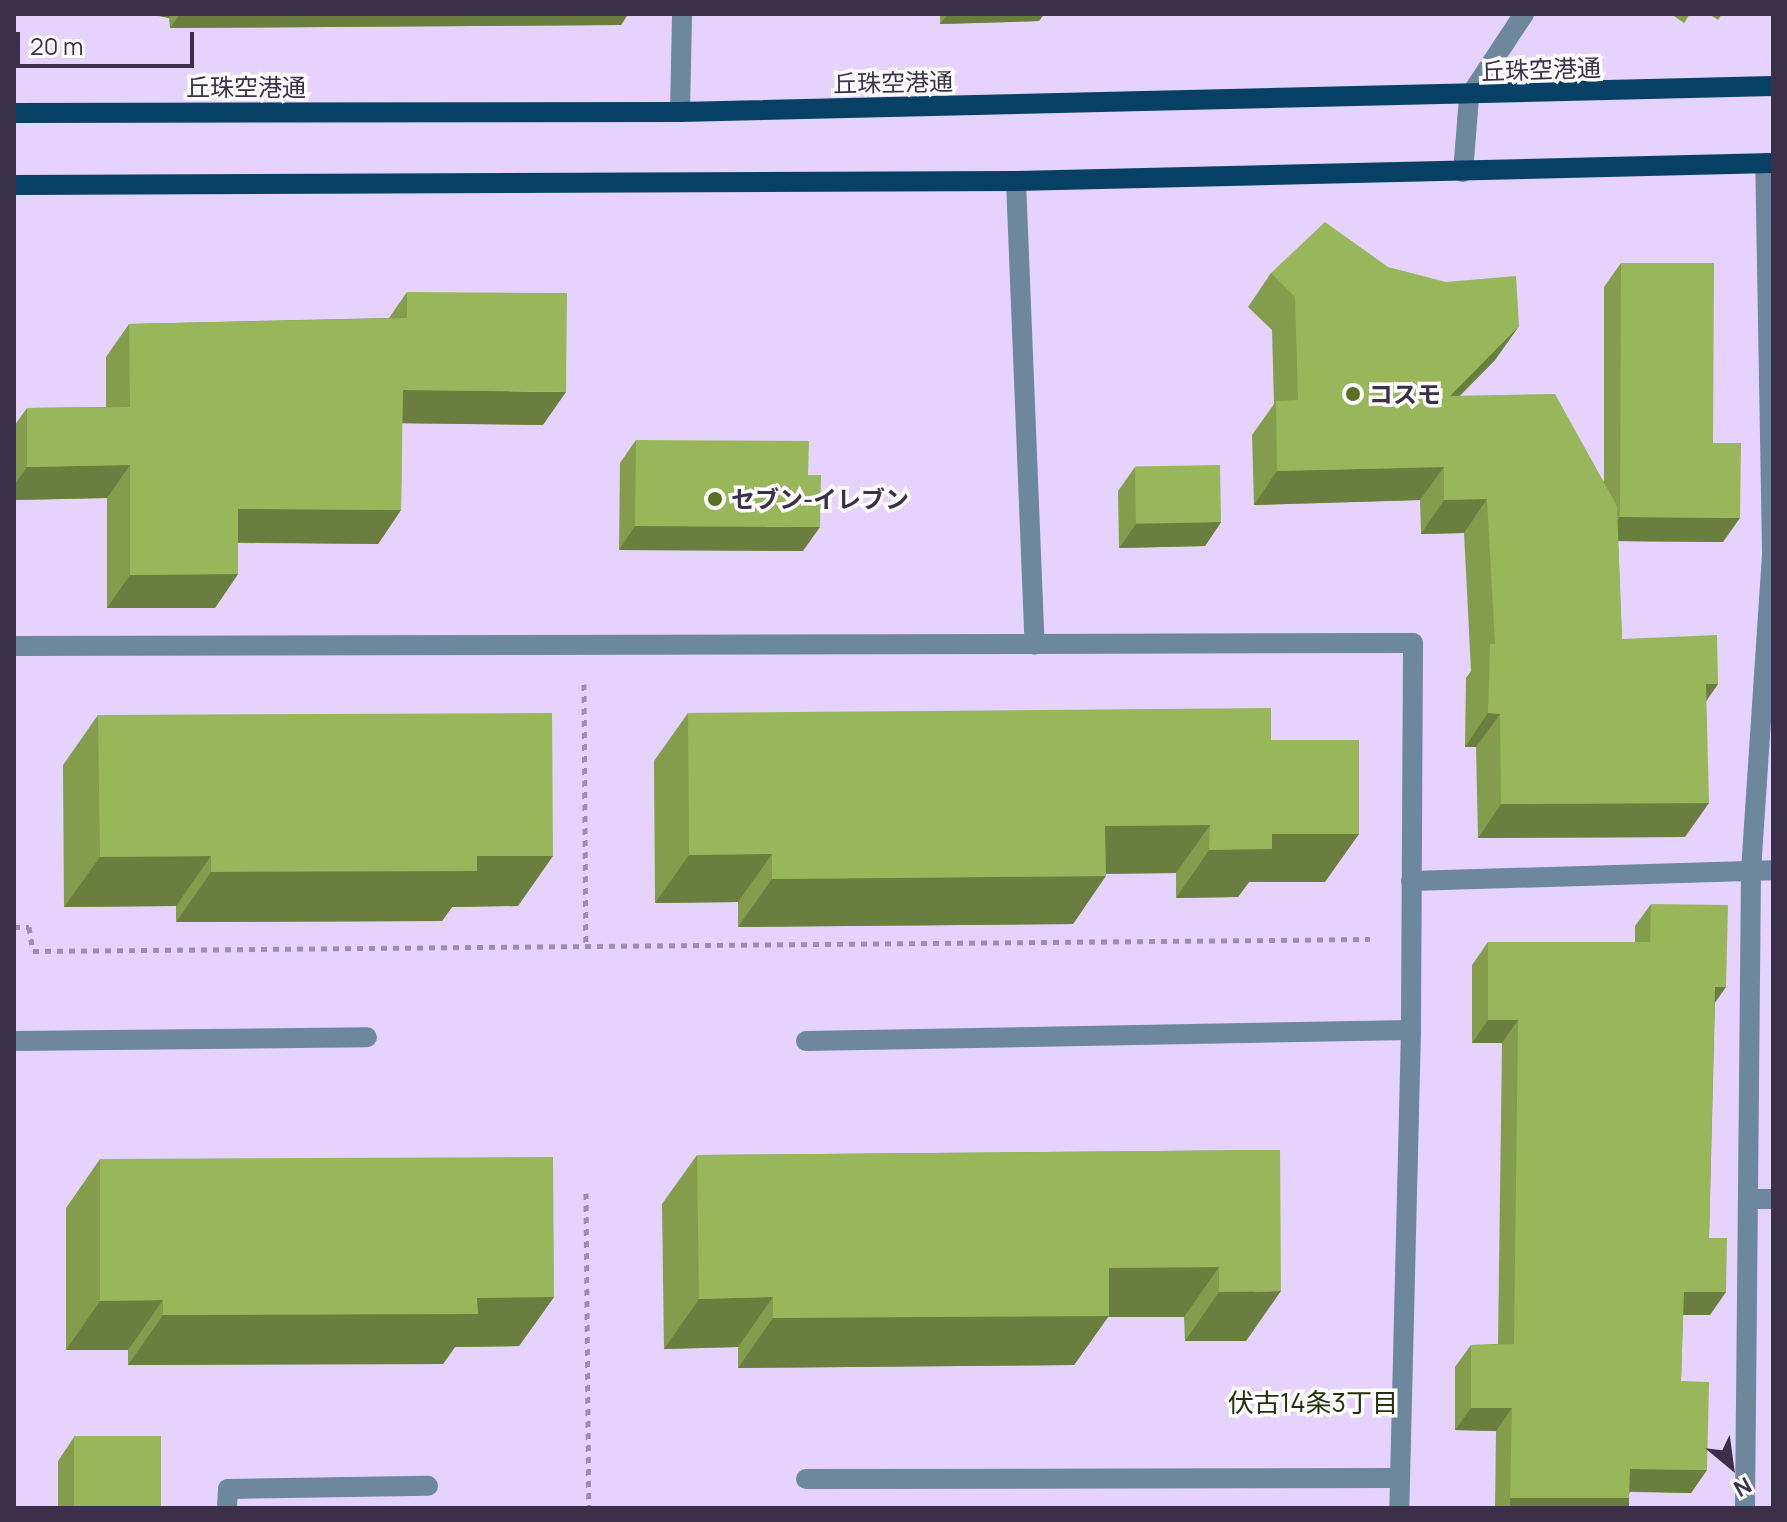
<!DOCTYPE html>
<meta charset="utf-8">
<style>
body{margin:0}
#map{position:relative;width:1787px;height:1522px;overflow:hidden;background:#e5d3fd;font-family:Manrope,"Noto Sans JP",sans-serif}
div>[style]{position:absolute}
.path>*{height:5px;margin-top:-2.5px;transform-origin:0;background:repeating-linear-gradient(90deg,#9d8eb1 0 6px,transparent 0 12px)}
.minor>*{height:20px;margin:-10px;padding:0 10px;transform-origin:10px;border-radius:10px;background:#6d879d}
.major>*{height:20px;margin:-10px;padding:0 10px;transform-origin:10px;border-radius:10px;background:#074065}
.wall>*{inset:0;background:#839d4d}
.shaded-wall>*{inset:0;background:#6a7f3f;transform-origin:0 0}
.building>*{inset:0;background:#98b65a;transform-origin:0 0}
.dots>*{width:22px;height:22px;translate:-50% -50%;box-sizing:border-box;border:4px solid #fdfdfd;border-radius:50%}
span{translate:-50% -50%;white-space:nowrap;text-align:center;line-height:1.15;-webkit-text-stroke:7px #fdfdfd;paint-order:stroke}
.street-label{font-size:24px;color:#3b2f4a}
.poi-label{font-size:24px;color:#3b2f4a;font-weight:700}
.left{translate:0 -50%;text-align:left}
.neighbourhood-label{font-size:26px;color:#24300a}
.frame{position:absolute;inset:0;border:16px solid #3b2f4a;pointer-events:none}
.north{position:absolute;left:1691px;top:1426px;width:80px;height:80px;-webkit-text-stroke:6px #fdfdfd;paint-order:stroke;rotate:151deg;font-size:22px;font-weight:700;line-height:32px;text-align:center;color:#3b2f4a}
.north::after{content:'';display:block;margin:auto;width:28px;height:36px;background:#3b2f4a;clip-path:polygon(50% 0,100% 100%,50% 72%,0 100%)}
.scale{position:absolute;left:16px;top:32px;width:178px;height:36px;box-sizing:border-box;border:4px solid #3b2f4a;border-top:0;padding-left:10px;font-size:24px;line-height:28px;white-space:nowrap;color:#3b2f4a;-webkit-text-stroke:6px #fdfdfd;paint-order:stroke}
</style>
<div id="map">
<div class="path">
<div style="left:584px;top:684px;width:263px;rotate:89.6deg"></div>
<div style="left:14px;top:927px;width:15px"></div>
<div style="left:29px;top:927px;width:24px;rotate:81deg"></div>
<div style="left:33px;top:951px;width:1337px;rotate:-0.51deg"></div>
<div style="left:586px;top:1193px;width:315px;rotate:89.5deg"></div>
</div>
<div class="minor">
<div style="left:680px;top:112px;width:98px;rotate:-88.8deg"></div>
<div style="left:1463px;top:172px;width:75px;rotate:-85.4deg"></div>
<div style="left:1469px;top:97px;width:100px;rotate:-56.5deg"></div>
<div style="left:1016px;top:181px;width:464px;rotate:87.7deg"></div>
<div style="left:14px;top:646px;width:1399px;rotate:-0.12deg"></div>
<div style="left:1413px;top:643px;width:387px;rotate:90.3deg"></div>
<div style="left:1411px;top:1030px;width:478px;rotate:91.4deg"></div>
<div style="left:1411px;top:881px;width:362px;rotate:-1.7deg"></div>
<div style="left:14px;top:1041px;width:353px;rotate:-0.6deg"></div>
<div style="left:806px;top:1041px;width:605px;rotate:-1.04deg"></div>
<div style="left:1751px;top:1199px;width:22px"></div>
<div style="left:806px;top:1479px;width:591px;rotate:-0.1deg"></div>
<div style="left:227px;top:1508px;width:19px;rotate:-87deg"></div>
<div style="left:228px;top:1489px;width:200px;rotate:-0.9deg"></div>
<div style="left:1745px;top:1508px;width:637px;rotate:-89.46deg"></div>
<div style="left:1751px;top:871px;width:321px;rotate:-86.2deg"></div>
<div style="left:1772px;top:551px;width:388px;rotate:-91deg"></div>
</div>
<div class="major">
<div style="left:14px;top:113px;width:666px;rotate:-0.09deg"></div>
<div style="left:680px;top:112px;width:1093px;rotate:-1.36deg"></div>
<div style="left:14px;top:185px;width:1002px;rotate:-0.23deg"></div>
<div style="left:1016px;top:181px;width:757px;rotate:-1.36deg"></div>
</div>
<div class="wall">
<div style="clip-path:polygon(149px 14px,628px 14px,621px 25px,170px 28px,169px 18px)"></div>
<div style="clip-path:polygon(940px 14px,1044px 14px,1039px 21px,940px 24px)"></div>
<div style="clip-path:polygon(1671px 14px,1690px 14px,1684px 23px)"></div>
<div style="clip-path:polygon(1709px 14px,1722px 14px,1718px 20px)"></div>
<div style="clip-path:polygon(1621px 263px,1713px 443px,1723px 542px,1618px 541px,1622px 639px,1718px 684px,1706px 701px,1685px 837px,1478px 838px,1476px 747px,1465px 747px,1466px 678px,1471px 671px,1464px 533px,1421px 534px,1420px 500px,1254px 505px,1252px 435px,1274px 404px,1272px 330px,1248px 307px,1271px 273px,1388px 267px,1519px 326px,1495px 360px,1460px 396px,1604px 481px,1604px 287px)"></div>
<div style="clip-path:polygon(407px 292px,543px 425px,402px 423px,401px 510px,378px 544px,238px 543px,238px 574px,215px 608px,107px 608px,107px 498px,14px 500px,14px 426px,27px 408px,106px 407px,106px 357px,129px 324px,389px 318px)"></div>
<div style="clip-path:polygon(636px 440px,803px 551px,619px 550px,620px 463px)"></div>
<div style="clip-path:polygon(1135px 467px,1221px 522px,1205px 546px,1119px 548px,1118px 491px)"></div>
<div style="clip-path:polygon(688px 713px,1271px 740px,1325px 882px,1249px 882px,1238px 897px,1176px 898px,1176px 873px,1106px 874px,1073px 924px,738px 927px,738px 902px,655px 903px,654px 761px)"></div>
<div style="clip-path:polygon(98px 715px,518px 906px,452px 907px,442px 921px,176px 922px,176px 906px,64px 907px,63px 765px)"></div>
<div style="clip-path:polygon(1651px 904px,1715px 1003px,1709px 1238px,1710px 1315px,1683px 1315px,1681px 1381px,1707px 1470px,1691px 1493px,1630px 1492px,1622px 1508px,1495px 1508px,1496px 1431px,1455px 1430px,1455px 1367px,1471px 1345px,1498px 1344px,1502px 1043px,1472px 1043px,1472px 965px,1488px 942px,1635px 942px,1635px 926px)"></div>
<div style="clip-path:polygon(1280px 1150px,1246px 1341px,1185px 1341px,1184px 1317px,1108px 1317px,1074px 1365px,738px 1368px,738px 1347px,664px 1349px,662px 1204px,697px 1155px)"></div>
<div style="clip-path:polygon(100px 1159px,554px 1297px,519px 1346px,455px 1347px,443px 1364px,128px 1365px,128px 1350px,66px 1350px,66px 1208px)"></div>
<div style="clip-path:polygon(74px 1437px,161px 1508px,58px 1508px,58px 1461px)"></div>
</div>
<div class="shaded-wall">
<div style="clip-path:polygon(149px 14px,172px 14px,169px 18px)"></div>
<div style="clip-path:polygon(180px 14px,628px 14px,621px 25px,170px 28px)"></div>
<div style="clip-path:polygon(741px 14px,810px 14px,740px 16px)"></div>
<div style="clip-path:polygon(948px 14px,1044px 14px,1039px 21px,940px 24px)"></div>
<div style="clip-path:polygon(1519px 326px,1495px 360px,1426px 429px,1450px 396px)"></div>
<div style="clip-path:polygon(403px 390px,566px 392px,543px 425px,379px 423px)"></div>
<div style="clip-path:polygon(130px 465px,107px 498px,14px 500px,14px 485px,27px 467px)"></div>
<div style="clip-path:polygon(1444px 467px,1420px 500px,1254px 505px,1277px 471px)"></div>
<div style="clip-path:polygon(1487px 499px,1464px 533px,1421px 534px,1444px 500px)"></div>
<div style="clip-path:polygon(238px 509px,401px 510px,378px 544px,215px 542px)"></div>
<div style="clip-path:polygon(1620px 517px,1740px 518px,1723px 542px,1604px 541px)"></div>
<div style="clip-path:polygon(1221px 522px,1205px 546px,1119px 548px,1136px 524px)"></div>
<div style="clip-path:polygon(635px 526px,820px 527px,803px 551px,619px 550px)"></div>
<div style="clip-path:polygon(238px 574px,215px 608px,107px 608px,130px 575px)"></div>
<div style="clip-path:polygon(1706px 684px,1718px 684px,1695px 717px)"></div>
<div style="clip-path:polygon(1488px 713px,1500px 714px,1476px 747px,1465px 747px)"></div>
<div style="clip-path:polygon(1709px 803px,1685px 837px,1478px 838px,1501px 804px)"></div>
<div style="clip-path:polygon(1210px 825px,1176px 873px,1072px 874px,1105px 826px)"></div>
<div style="clip-path:polygon(1272px 834px,1359px 834px,1325px 882px,1249px 882px,1238px 897px,1176px 898px,1209px 850px)"></div>
<div style="clip-path:polygon(772px 854px,738px 902px,655px 903px,689px 855px)"></div>
<div style="clip-path:polygon(211px 856px,176px 906px,64px 907px,100px 857px)"></div>
<div style="clip-path:polygon(477px 856px,553px 856px,518px 906px,452px 907px,442px 921px,176px 922px,211px 872px)"></div>
<div style="clip-path:polygon(1106px 876px,1073px 924px,738px 927px,772px 879px)"></div>
<div style="clip-path:polygon(1715px 987px,1726px 987px,1710px 1010px)"></div>
<div style="clip-path:polygon(1488px 1020px,1518px 1020px,1502px 1043px,1472px 1043px)"></div>
<div style="clip-path:polygon(1219px 1267px,1184px 1317px,1108px 1317px,1074px 1365px,738px 1368px,773px 1318px,1109px 1268px)"></div>
<div style="clip-path:polygon(1281px 1291px,1246px 1341px,1185px 1341px,1219px 1292px)"></div>
<div style="clip-path:polygon(1684px 1292px,1726px 1292px,1710px 1315px,1668px 1315px)"></div>
<div style="clip-path:polygon(554px 1297px,519px 1346px,455px 1347px,443px 1364px,128px 1365px,163px 1315px,477px 1298px)"></div>
<div style="clip-path:polygon(773px 1297px,738px 1347px,664px 1349px,699px 1299px)"></div>
<div style="clip-path:polygon(163px 1300px,128px 1350px,66px 1350px,100px 1301px)"></div>
<div style="clip-path:polygon(1471px 1408px,1512px 1408px,1496px 1431px,1455px 1430px)"></div>
<div style="clip-path:polygon(1630px 1469px,1707px 1470px,1691px 1493px,1614px 1491px)"></div>
<div style="left:1510px;top:1498px;width:119px;height:12px"></div>
</div>
<div class="building">
<div style="clip-path:polygon(1325px 222px,1388px 267px,1446px 282px,1516px 276px,1519px 326px,1450px 396px,1555px 394px,1617px 506px,1622px 639px,1717px 635px,1718px 684px,1706px 684px,1709px 803px,1501px 804px,1500px 714px,1488px 713px,1490px 644px,1495px 644px,1487px 499px,1444px 500px,1444px 467px,1277px 471px,1276px 401px,1298px 400px,1295px 297px,1271px 273px)"></div>
<div style="clip-path:polygon(1621px 263px,1714px 263px,1713px 443px,1741px 443px,1740px 518px,1620px 517px)"></div>
<div style="clip-path:polygon(407px 292px,567px 293px,566px 392px,403px 390px,401px 510px,238px 509px,238px 574px,130px 575px,130px 465px,27px 467px,27px 408px,130px 407px,129px 324px,407px 318px)"></div>
<div style="clip-path:polygon(636px 440px,809px 441px,808px 475px,821px 475px,820px 527px,635px 526px)"></div>
<div style="left:1220px;top:465px;width:57px;height:85px;rotate:89deg"></div>
<div style="clip-path:polygon(1271px 708px,1271px 740px,1359px 740px,1359px 834px,1272px 834px,1272px 849px,1209px 850px,1210px 825px,1105px 826px,1106px 876px,772px 879px,772px 854px,689px 855px,688px 713px)"></div>
<div style="clip-path:polygon(552px 713px,553px 856px,477px 856px,477px 871px,211px 872px,211px 856px,100px 857px,98px 715px)"></div>
<div style="clip-path:polygon(1651px 904px,1728px 905px,1726px 987px,1715px 987px,1709px 1238px,1727px 1238px,1726px 1292px,1684px 1292px,1681px 1381px,1709px 1382px,1707px 1470px,1630px 1469px,1629px 1498px,1510px 1498px,1512px 1408px,1471px 1408px,1471px 1345px,1514px 1344px,1518px 1020px,1488px 1020px,1488px 942px,1650px 942px)"></div>
<div style="clip-path:polygon(1280px 1150px,1281px 1291px,1219px 1292px,1219px 1267px,1109px 1268px,1109px 1316px,773px 1318px,773px 1297px,699px 1299px,697px 1155px)"></div>
<div style="clip-path:polygon(553px 1157px,554px 1297px,477px 1298px,478px 1314px,163px 1315px,163px 1300px,100px 1301px,100px 1159px)"></div>
<div style="left:161px;top:1436px;width:72px;height:87px;rotate:90deg"></div>
</div>
<div class="dots">
<div style="left:1353px;top:394px;background:#5a7122"></div>
<div style="left:715px;top:499px;background:#5a7122"></div>
</div>
<div class="street-label">
<span style="left:1541px;top:69px;rotate:-2deg">丘珠空港通</span>
<span style="left:893px;top:82px;rotate:-1deg">丘珠空港通</span>
<span style="left:246px;top:87px">丘珠空港通</span>
</div>
<div class="poi-label">
<span class="left" style="left:1369px;top:394px">コスモ</span>
<span class="left" style="left:731px;top:499px">セブン-イレブン</span>
</div>
<div class="neighbourhood-label">
<span style="left:1313px;top:1403px">伏古14条3丁目</span>
</div>
<div class="frame"></div>
<div class="north">N</div>
<div class="scale">20 m</div>
</div>
